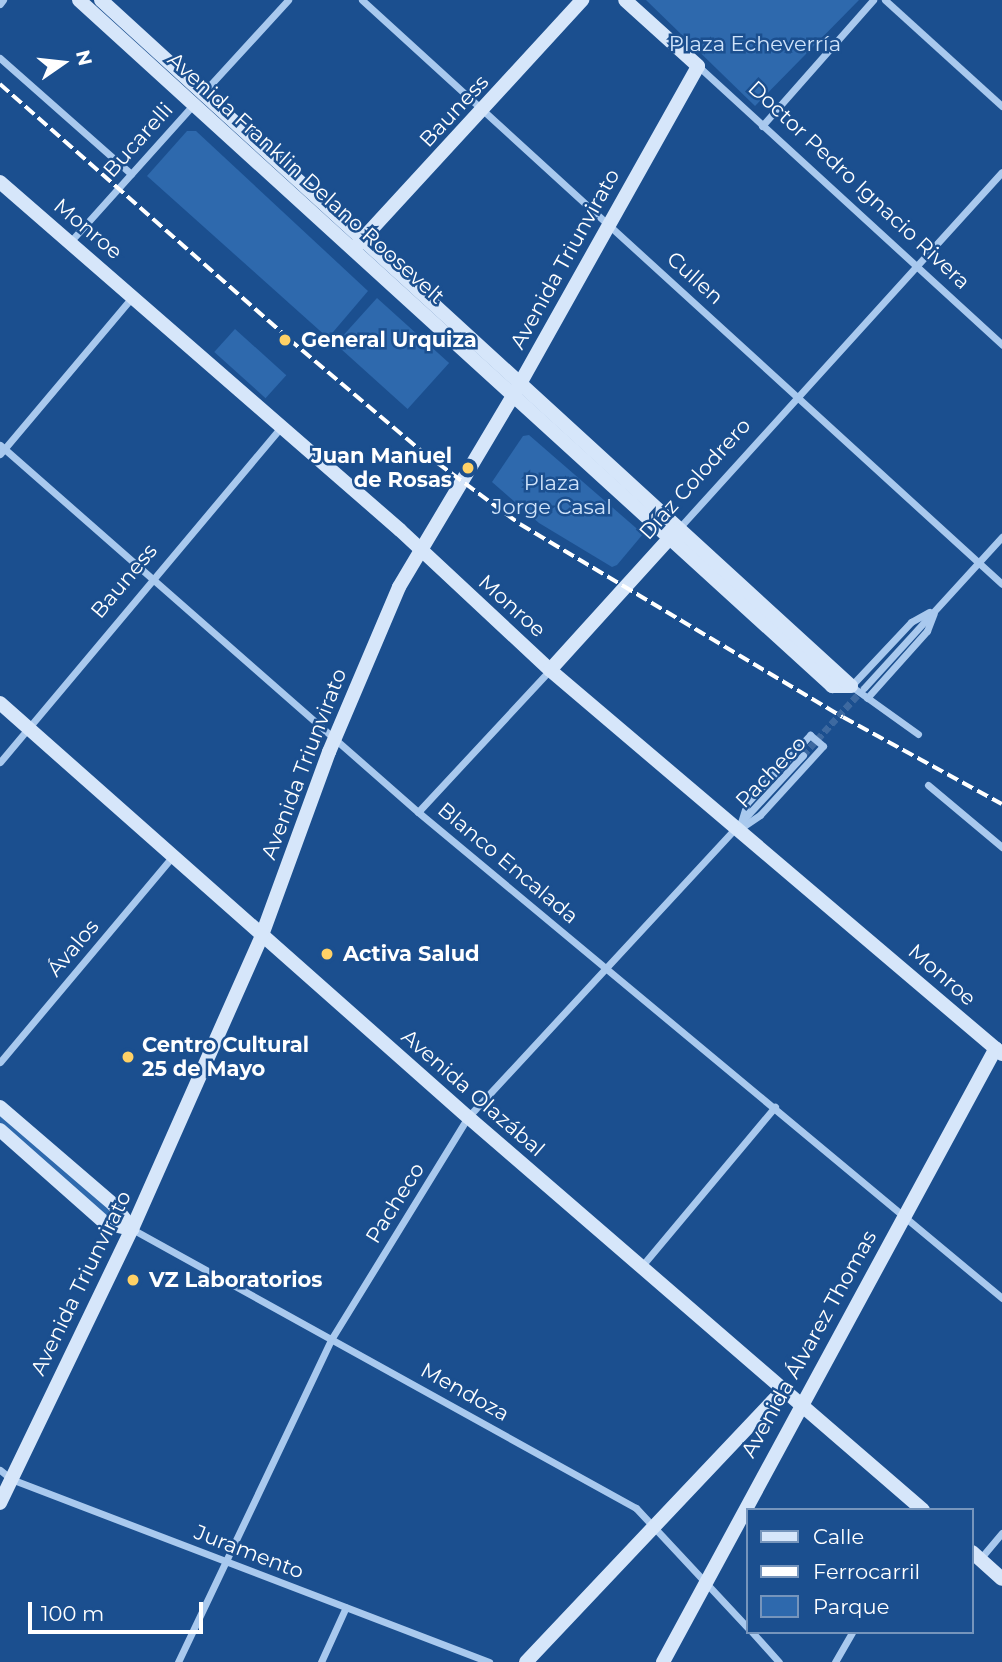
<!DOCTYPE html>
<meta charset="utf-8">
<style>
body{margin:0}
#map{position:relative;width:1002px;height:1662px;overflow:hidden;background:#1b4f8f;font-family:Montserrat,sans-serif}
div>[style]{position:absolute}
.green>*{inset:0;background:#2e69ad;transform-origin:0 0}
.street-tunnel>*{height:7px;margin-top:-3.5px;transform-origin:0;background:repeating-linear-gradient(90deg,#3d69a0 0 7px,transparent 0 10.5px)}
.street>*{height:7px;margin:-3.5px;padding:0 3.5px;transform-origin:3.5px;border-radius:3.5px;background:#a9c9ee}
.secondary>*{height:14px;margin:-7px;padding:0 7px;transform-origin:7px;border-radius:7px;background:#d6e6fa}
.rail>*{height:3.5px;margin-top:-1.75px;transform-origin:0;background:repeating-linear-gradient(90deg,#fff 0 12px,transparent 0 17px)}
.dots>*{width:19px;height:19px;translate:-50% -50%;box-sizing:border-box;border:4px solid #1b4f8f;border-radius:50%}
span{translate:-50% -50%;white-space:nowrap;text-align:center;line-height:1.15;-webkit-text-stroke:5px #1b4f8f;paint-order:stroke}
.park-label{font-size:21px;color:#cfe3fa}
.street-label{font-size:21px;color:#fff}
.poi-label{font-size:21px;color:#fff;font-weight:700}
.left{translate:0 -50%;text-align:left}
.right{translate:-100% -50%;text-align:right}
.legend{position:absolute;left:746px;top:1508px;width:228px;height:126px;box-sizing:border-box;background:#1b4f8f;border:2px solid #7695bc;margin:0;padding:9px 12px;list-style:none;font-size:21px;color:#fff}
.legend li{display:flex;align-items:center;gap:14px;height:35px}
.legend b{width:35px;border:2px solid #7695bc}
.north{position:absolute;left:28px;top:28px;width:70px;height:70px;-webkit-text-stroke:5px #1b4f8f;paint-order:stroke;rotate:76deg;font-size:19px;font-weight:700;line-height:28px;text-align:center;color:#fff}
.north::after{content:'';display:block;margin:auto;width:24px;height:32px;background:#fff;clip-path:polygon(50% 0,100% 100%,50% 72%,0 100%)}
.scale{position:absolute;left:28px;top:1602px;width:175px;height:32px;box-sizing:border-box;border:4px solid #fff;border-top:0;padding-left:9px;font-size:21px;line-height:24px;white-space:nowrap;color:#fff;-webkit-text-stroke:5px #1b4f8f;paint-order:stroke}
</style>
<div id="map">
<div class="green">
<div style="clip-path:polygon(646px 0,859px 0,755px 106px)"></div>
<div style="clip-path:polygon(187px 131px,196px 131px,368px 291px,328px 338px,147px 176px)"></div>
<div style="left:377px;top:298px;width:97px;height:62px;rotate:42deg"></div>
<div style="left:235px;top:329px;width:69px;height:31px;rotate:42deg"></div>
<div style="clip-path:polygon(529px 435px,643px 534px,617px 565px,612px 567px,539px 523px,492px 482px,523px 436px)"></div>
<div style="clip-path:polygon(0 1107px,132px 1229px,105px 1223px,0 1130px)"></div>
</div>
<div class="street-tunnel">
<div style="left:803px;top:755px;width:91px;rotate:-47.7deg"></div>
</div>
<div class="street">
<div style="left:362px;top:0;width:866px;rotate:42.38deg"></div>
<div style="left:885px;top:0;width:158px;rotate:42.2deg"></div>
<div style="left:0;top:4px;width:5px;rotate:-53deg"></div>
<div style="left:0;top:58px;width:175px;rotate:41.5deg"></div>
<div style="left:698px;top:66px;width:413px;rotate:42.5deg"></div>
<div style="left:201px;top:95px;width:129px;rotate:-47.5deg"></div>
<div style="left:762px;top:126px;width:168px;rotate:-48.6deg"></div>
<div style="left:70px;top:242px;width:186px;rotate:-48.1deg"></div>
<div style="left:0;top:445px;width:556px;rotate:41.28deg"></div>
<div style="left:418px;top:812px;width:760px;rotate:39.77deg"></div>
<div style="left:0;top:454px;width:205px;rotate:-49.9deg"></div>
<div style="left:680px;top:527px;width:479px;rotate:-47.8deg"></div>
<div style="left:864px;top:688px;width:205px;rotate:-47.6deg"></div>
<div style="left:867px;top:698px;width:90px;rotate:-48.2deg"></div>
<div style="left:927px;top:631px;width:19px;rotate:-69deg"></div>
<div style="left:918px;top:734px;width:82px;rotate:-144.4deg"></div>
<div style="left:851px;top:686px;width:88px;rotate:-46.8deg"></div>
<div style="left:911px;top:622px;width:21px;rotate:-29deg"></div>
<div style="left:810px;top:735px;width:17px;rotate:40deg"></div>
<div style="left:823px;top:746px;width:93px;rotate:132.4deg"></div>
<div style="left:760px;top:815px;width:25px;rotate:146deg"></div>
<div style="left:739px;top:829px;width:27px;rotate:-73deg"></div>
<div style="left:747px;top:803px;width:93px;rotate:-47.2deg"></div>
<div style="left:0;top:762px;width:437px;rotate:-50deg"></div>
<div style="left:928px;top:785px;width:97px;rotate:40deg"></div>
<div style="left:418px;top:812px;width:194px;rotate:-47.1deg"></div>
<div style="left:0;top:1062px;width:268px;rotate:-50deg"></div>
<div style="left:132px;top:1229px;width:576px;rotate:28.97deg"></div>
<div style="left:636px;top:1508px;width:164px;rotate:47deg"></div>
<div style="left:641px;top:1267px;width:209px;rotate:-50.1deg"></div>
<div style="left:0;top:1470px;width:14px;rotate:39deg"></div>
<div style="left:11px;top:1479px;width:512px;rotate:20.95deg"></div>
<div style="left:980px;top:1559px;width:34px;rotate:-50deg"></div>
<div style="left:752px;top:1632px;width:40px;rotate:48deg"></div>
<div style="left:178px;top:1662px;width:359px;rotate:-64.6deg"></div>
<div style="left:332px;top:1338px;width:259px;rotate:-58.4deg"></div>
<div style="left:468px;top:1117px;width:493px;rotate:-47.2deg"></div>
<div style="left:321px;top:1662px;width:60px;rotate:-65.6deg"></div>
<div style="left:835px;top:1662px;width:34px;rotate:-60deg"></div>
</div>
<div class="secondary">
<div style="left:79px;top:0;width:1019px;rotate:42.33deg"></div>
<div style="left:832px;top:686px;width:19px"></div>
<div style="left:101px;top:0;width:1016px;rotate:42.45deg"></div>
<div style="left:0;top:182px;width:530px;rotate:41.02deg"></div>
<div style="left:400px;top:530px;width:205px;rotate:43deg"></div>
<div style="left:550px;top:670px;width:593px;rotate:40.35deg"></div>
<div style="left:357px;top:245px;width:333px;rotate:-47.4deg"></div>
<div style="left:550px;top:670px;width:188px;rotate:-47.8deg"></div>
<div style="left:0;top:703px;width:625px;rotate:41.5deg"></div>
<div style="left:468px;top:1117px;width:601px;rotate:40.82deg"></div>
<div style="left:0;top:1107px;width:150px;rotate:40.7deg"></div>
<div style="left:114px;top:1205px;width:30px;rotate:53deg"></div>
<div style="left:0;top:1130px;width:140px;rotate:41.5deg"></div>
<div style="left:105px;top:1223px;width:28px;rotate:13deg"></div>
<div style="left:0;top:1503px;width:304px;rotate:-64.3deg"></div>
<div style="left:132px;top:1229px;width:321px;rotate:-66.1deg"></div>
<div style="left:262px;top:935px;width:195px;rotate:-69.9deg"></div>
<div style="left:329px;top:752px;width:179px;rotate:-67deg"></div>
<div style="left:399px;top:587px;width:222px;rotate:-59.2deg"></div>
<div style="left:513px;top:396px;width:378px;rotate:-60.7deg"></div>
<div style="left:698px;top:66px;width:98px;rotate:-137.9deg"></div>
<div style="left:972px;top:1552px;width:40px;rotate:42deg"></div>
<div style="left:526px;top:1662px;width:376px;rotate:-46.6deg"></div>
<div style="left:663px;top:1662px;width:698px;rotate:-61.53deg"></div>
</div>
<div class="rail">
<div style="left:0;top:84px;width:385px;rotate:41.4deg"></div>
<div style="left:289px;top:339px;width:177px;rotate:40.2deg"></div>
<div style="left:424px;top:453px;width:119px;rotate:36.5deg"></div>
<div style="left:520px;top:524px;width:376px;rotate:30.9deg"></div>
<div style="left:843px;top:717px;width:181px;rotate:28.7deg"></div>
</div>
<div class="dots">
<div style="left:285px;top:340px;background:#ffd166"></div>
<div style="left:468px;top:468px;background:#ffd166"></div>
<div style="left:327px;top:954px;background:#ffd166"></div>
<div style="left:128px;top:1057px;background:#ffd166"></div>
<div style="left:133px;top:1280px;background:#ffd166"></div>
</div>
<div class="park-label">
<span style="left:755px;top:44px">Plaza Echeverría</span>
<span style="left:552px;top:495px">Plaza<br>Jorge Casal</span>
</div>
<div class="street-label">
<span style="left:454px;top:111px;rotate:-47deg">Bauness</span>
<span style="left:138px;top:140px;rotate:-48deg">Bucarelli</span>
<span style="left:306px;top:178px;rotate:42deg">Avenida Franklin Delano Roosevelt</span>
<span style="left:859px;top:185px;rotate:43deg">Doctor Pedro Ignacio Rivera</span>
<span style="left:88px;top:229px;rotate:40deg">Monroe</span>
<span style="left:565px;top:259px;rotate:-61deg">Avenida Triunvirato</span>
<span style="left:695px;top:278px;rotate:42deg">Cullen</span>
<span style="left:695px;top:479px;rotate:-48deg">Díaz Colodrero</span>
<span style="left:124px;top:581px;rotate:-50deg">Bauness</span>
<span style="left:512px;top:606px;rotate:42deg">Monroe</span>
<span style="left:304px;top:764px;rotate:-69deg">Avenida Triunvirato</span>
<span style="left:771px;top:772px;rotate:-46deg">Pacheco</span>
<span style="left:508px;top:863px;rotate:40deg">Blanco Encalada</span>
<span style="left:73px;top:948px;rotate:-50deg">Ávalos</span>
<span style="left:942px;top:975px;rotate:41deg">Monroe</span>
<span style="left:473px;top:1093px;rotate:41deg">Avenida Olazábal</span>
<span style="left:395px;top:1203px;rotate:-58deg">Pacheco</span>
<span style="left:81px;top:1283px;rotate:-64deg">Avenida Triunvirato</span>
<span style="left:809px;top:1344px;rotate:-61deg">Avenida Álvarez Thomas</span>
<span style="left:465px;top:1392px;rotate:29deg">Mendoza</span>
<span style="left:249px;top:1552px;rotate:21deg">Juramento</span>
</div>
<div class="poi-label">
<span class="left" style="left:301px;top:340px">General Urquiza</span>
<span class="right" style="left:452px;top:468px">Juan Manuel<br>de Rosas</span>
<span class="left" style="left:343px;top:954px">Activa Salud</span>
<span class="left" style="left:142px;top:1057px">Centro Cultural<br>25 de Mayo</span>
<span class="left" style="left:149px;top:1280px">VZ Laboratorios</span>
</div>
<ul class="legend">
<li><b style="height:9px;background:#d6e6fa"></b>Calle</li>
<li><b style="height:9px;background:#fff"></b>Ferrocarril</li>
<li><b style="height:19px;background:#2e69ad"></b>Parque</li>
</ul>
<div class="north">N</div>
<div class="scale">100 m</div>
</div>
